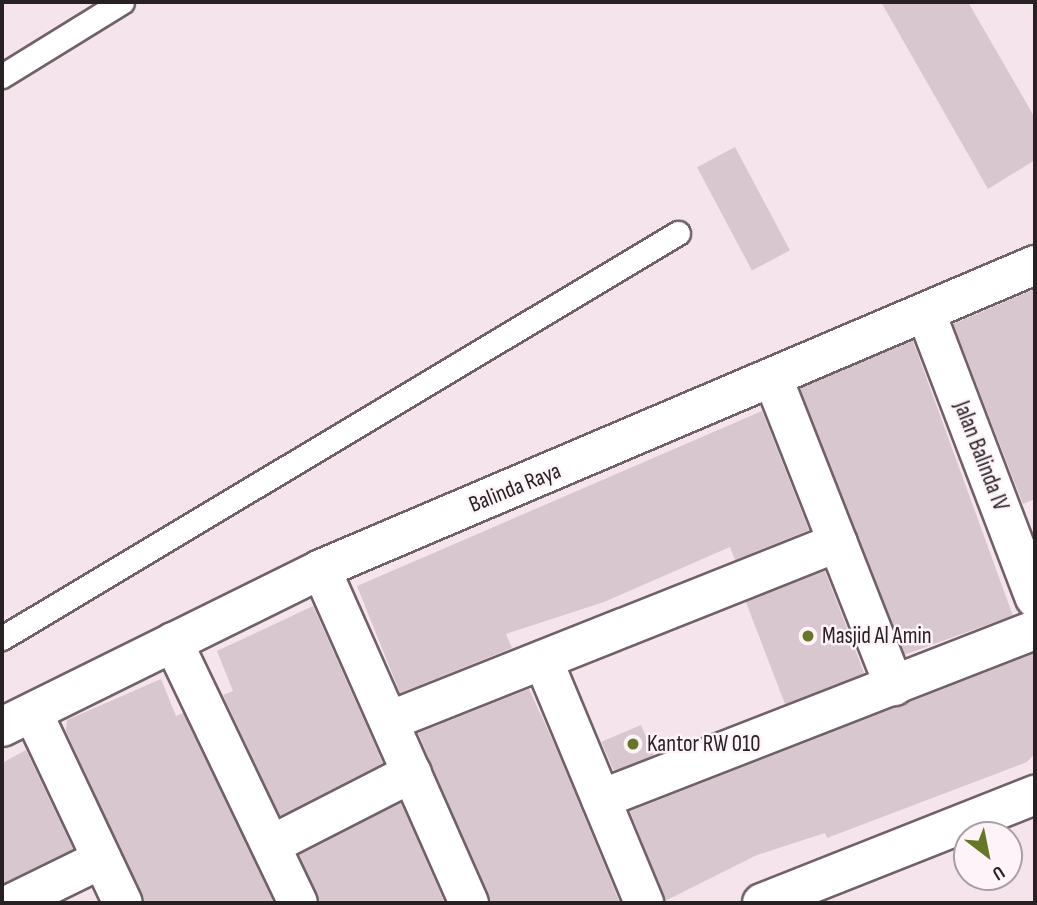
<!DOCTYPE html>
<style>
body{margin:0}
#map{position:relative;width:1037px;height:905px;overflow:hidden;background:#f5e4ec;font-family:"Sofia Sans Condensed",sans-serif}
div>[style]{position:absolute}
.building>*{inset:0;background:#d9c7d0;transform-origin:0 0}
.roads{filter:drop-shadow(2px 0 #706169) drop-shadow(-2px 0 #706169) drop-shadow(0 2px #706169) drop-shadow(0 -2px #706169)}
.service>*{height:23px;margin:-11.5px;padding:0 11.5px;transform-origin:11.5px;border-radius:11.5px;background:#fff}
.minor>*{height:38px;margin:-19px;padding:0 19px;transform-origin:19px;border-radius:19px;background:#fff}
.dots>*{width:19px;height:19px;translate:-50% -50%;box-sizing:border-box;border:4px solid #fef3f8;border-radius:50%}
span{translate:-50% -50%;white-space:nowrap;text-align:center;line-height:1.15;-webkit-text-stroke:5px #fef3f8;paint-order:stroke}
.street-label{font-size:23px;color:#272124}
.poi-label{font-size:23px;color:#272124}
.left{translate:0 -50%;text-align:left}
.frame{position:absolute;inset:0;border:4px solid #272124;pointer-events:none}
.north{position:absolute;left:953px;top:821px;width:70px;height:70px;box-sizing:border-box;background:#fef3f8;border:2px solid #a89fa3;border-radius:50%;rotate:148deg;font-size:19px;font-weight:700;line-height:28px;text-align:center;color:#272124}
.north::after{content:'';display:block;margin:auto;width:24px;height:32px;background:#667828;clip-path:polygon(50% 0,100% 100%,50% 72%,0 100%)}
</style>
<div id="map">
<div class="building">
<div style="clip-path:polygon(881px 2px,968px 2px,1035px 118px,1035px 160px,988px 189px)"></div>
<div style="left:735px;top:147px;width:117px;height:43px;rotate:62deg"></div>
<div style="clip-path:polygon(1035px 289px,1035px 499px,1023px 504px,953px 324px)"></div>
<div style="left:913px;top:341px;width:292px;height:122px;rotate:70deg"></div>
<div style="clip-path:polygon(762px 411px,809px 530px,735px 560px,730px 547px,604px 602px,506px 634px,512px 648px,400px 693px,357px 586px)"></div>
<div style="left:825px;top:571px;width:110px;height:85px;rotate:69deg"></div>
<div style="clip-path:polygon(313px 606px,383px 763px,280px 816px,223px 695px,233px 691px,217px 651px)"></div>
<div style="clip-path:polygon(1035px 653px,1035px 753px,1027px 762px,827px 838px,825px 833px,757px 855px,665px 901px,630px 811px)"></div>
<div style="clip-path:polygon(161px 679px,176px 716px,183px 713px,274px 903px,145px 903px,66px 731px,67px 720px)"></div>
<div style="clip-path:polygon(529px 689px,557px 750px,620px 903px,491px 903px,418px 733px)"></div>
<div style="left:641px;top:725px;width:33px;height:43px;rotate:67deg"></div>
<div style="clip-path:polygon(26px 750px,73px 849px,2px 884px,2px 763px)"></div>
<div style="clip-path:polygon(401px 803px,445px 903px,320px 903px,299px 855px)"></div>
</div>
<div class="roads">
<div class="service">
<div style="left:2px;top:76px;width:141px;rotate:-31.7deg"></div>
<div style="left:2px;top:638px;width:788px;rotate:-30.93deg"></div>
</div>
<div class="minor">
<div style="left:926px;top:313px;width:305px;rotate:69.1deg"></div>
<div style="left:774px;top:381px;width:328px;rotate:68.5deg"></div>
<div style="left:321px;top:569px;width:365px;rotate:66.1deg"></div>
<div style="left:173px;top:642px;width:289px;rotate:64.4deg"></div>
<div style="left:543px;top:660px;width:263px;rotate:67.4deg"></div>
<div style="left:33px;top:713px;width:210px;rotate:64.7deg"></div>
<div style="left:389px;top:721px;width:483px;rotate:-21.7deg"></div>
<div style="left:2px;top:727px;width:356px;rotate:-26.3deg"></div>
<div style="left:321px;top:569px;width:776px;rotate:-23.06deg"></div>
<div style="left:601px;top:799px;width:466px;rotate:-21.3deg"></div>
<div style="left:273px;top:844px;width:156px;rotate:-27.1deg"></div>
<div style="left:12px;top:903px;width:100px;rotate:-26.1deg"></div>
<div style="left:762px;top:903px;width:294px;rotate:-21.6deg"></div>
</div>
</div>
<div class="dots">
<div style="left:808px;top:636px;background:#667828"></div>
<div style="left:633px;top:744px;background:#667828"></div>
</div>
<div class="street-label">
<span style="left:981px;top:456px;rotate:69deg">Jalan Balinda IV</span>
<span style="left:515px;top:488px;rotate:-22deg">Balinda Raya</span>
</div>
<div class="poi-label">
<span class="left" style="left:822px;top:636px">Masjid Al Amin</span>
<span class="left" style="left:647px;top:744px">Kantor RW 010</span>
</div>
<div class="frame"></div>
<div class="north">U</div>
</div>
